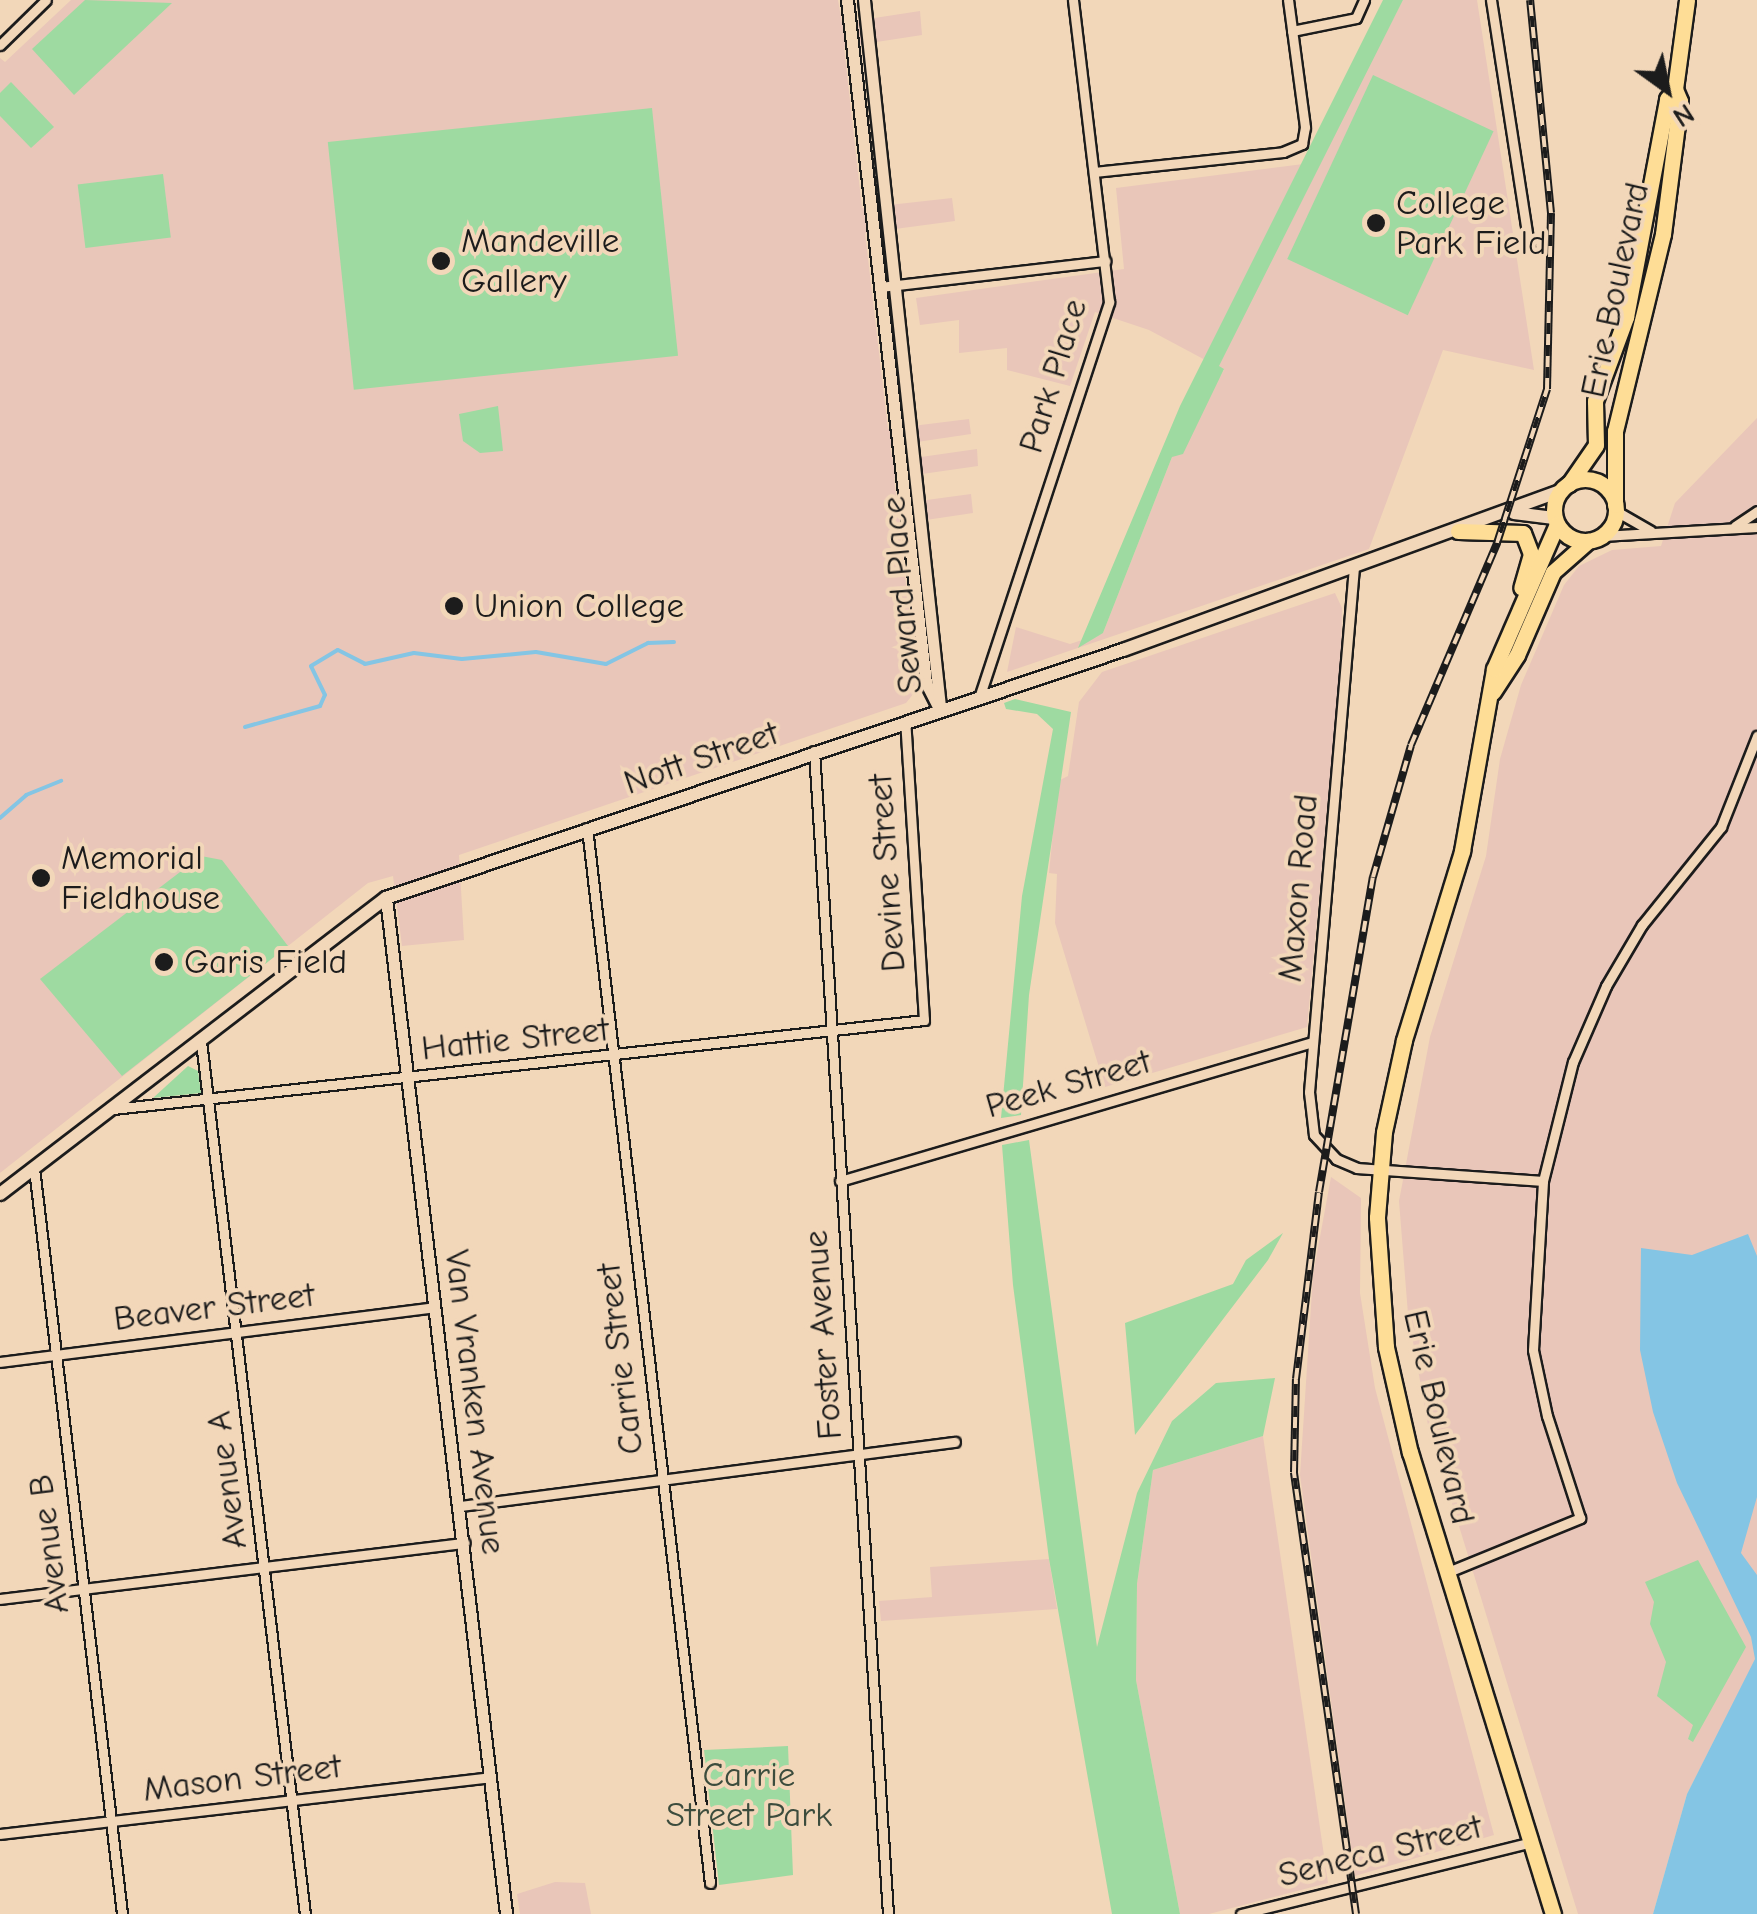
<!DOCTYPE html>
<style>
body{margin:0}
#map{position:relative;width:1757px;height:1914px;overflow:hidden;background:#f2d7b9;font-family:"Comic Neue",sans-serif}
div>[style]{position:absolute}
.built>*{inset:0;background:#e9c6b9}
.green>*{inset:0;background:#9edaa1;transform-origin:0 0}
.water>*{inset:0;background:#84c5e4}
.stream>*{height:4px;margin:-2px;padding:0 2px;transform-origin:2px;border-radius:2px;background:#84c5e4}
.roads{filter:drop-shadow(2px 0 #1c1c1c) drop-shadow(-2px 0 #1c1c1c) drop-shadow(0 2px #1c1c1c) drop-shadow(0 -2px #1c1c1c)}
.minor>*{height:9px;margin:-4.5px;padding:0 4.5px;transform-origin:4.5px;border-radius:4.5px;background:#f2d7b9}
.tertiary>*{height:11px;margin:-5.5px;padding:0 5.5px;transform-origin:5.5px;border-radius:5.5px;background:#f2d7b9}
.secondary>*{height:12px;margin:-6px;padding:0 6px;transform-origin:6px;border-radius:6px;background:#f2d7b9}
.trunk>*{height:15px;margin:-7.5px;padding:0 7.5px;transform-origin:7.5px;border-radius:7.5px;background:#fedd96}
.trunk>.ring{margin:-7.5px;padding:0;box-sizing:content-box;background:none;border:15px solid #fedd96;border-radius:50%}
.rail>*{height:8px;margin-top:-4px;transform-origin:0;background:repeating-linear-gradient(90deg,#f2d7b9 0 11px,#1c1c1c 0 22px);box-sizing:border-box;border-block:2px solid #1c1c1c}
.dots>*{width:28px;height:28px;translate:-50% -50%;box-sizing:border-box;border:5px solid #f2d7b9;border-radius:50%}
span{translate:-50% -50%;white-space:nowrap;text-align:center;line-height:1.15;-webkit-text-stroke:8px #f2d7b9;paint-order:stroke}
.poi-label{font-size:35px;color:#1c1c1c}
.left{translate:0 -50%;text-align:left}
.street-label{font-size:35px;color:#1c1c1c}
.park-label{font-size:35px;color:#3c4c3d}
.north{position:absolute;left:1617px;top:40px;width:100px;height:100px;-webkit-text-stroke:8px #f2d7b9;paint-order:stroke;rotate:147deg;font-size:28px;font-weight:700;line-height:40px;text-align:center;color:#1c1c1c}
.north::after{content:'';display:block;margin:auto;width:35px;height:45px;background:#1c1c1c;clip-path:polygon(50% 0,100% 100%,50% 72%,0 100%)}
</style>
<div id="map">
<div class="built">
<div style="clip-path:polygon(71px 0,838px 0,842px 23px,920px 11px,922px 35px,844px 47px,862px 208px,952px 198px,955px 221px,865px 233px,888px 429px,969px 419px,971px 434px,890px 446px,893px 461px,977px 449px,978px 466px,894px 478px,897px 504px,971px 494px,973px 513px,899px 524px,918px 688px,906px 703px,459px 855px,464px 940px,402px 946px,393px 876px,368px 883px,0 1173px,0 58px,5px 62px)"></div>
<div style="clip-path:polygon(1403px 0,1477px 0,1534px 370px,1443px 350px,1369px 549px,1007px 672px,1016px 627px,1070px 644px,1103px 633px,1172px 457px,1224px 370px,1149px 330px,1095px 312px,1070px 386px,1007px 370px,1007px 348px,959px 353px,959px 320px,920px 325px,916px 298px,1124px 269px,1116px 188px,1319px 162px)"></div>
<div style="clip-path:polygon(1757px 418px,1757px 1657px,1687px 1794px,1653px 1914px,1578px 1914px,1428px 1425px,1408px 1314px,1399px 1201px,1430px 1037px,1486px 856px,1500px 759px,1521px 685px,1564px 585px,1579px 566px,1612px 550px,1661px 546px,1675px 503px)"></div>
<div style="clip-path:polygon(1335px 593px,1342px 608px,1341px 659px,1307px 1027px,1105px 1087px,1055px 923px,1057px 874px,1049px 873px,1058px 781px,1068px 776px,1079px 702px,1102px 672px)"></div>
<div style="clip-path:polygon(1331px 1177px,1361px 1198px,1360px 1293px,1375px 1388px,1494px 1835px,1355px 1876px,1300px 1475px,1313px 1275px)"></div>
<div style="clip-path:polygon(1263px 1436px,1328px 1883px,1209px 1914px,1180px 1914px,1136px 1680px,1137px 1584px,1153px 1470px)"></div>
<div style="clip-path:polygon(1049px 1559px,1057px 1609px,881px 1621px,879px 1601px,932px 1597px,930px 1567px)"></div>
<div style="clip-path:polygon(555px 1882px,585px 1883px,591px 1914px,520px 1914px,517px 1894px)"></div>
</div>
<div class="green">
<div style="clip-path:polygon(85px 0,172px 3px,74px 95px,32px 49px)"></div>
<div style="clip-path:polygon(1383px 0,1403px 0,1219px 366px,1224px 369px,1183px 454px,1172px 457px,1103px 633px,1078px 648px,1180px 406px)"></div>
<div style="left:1373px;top:75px;width:133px;height:203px;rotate:25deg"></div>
<div style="clip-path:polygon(11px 82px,54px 127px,31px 148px,0 116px,0 93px)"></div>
<div style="left:652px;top:108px;width:249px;height:326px;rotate:84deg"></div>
<div style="left:163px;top:174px;width:64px;height:86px;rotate:83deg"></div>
<div style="clip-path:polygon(498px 406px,503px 451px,480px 453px,463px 441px,459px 414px)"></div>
<div style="clip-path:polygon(1015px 699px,1071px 712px,1029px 995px,1021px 1115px,1001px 1118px,1022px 896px,1053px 729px,1037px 714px,1006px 709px,1004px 703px)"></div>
<div style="clip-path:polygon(201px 856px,222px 860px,288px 946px,122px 1076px,40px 979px)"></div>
<div style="clip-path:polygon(188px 1066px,198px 1071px,201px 1093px,153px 1098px)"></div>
<div style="clip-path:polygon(1029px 1140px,1097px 1647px,1137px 1493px,1172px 1421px,1216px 1383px,1275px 1378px,1263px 1436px,1153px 1470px,1137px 1584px,1136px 1680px,1180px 1914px,1112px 1914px,1049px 1559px,1013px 1285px,1002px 1145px)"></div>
<div style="clip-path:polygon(1283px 1233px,1268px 1260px,1135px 1435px,1125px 1323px,1233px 1284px,1246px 1260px)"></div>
<div style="clip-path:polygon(1698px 1560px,1746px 1647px,1693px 1742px,1688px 1739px,1693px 1725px,1657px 1696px,1666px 1662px,1650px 1624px,1654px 1602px,1645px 1582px)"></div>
<div style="clip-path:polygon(788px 1746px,793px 1875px,719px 1885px,704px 1750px)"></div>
</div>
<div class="water">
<div style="clip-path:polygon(1748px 1234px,1757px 1256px,1757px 1497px,1741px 1553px,1757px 1575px,1757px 1914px,1653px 1914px,1687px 1794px,1755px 1659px,1751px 1637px,1677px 1483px,1653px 1412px,1640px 1350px,1641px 1248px,1692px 1255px)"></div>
</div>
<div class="stream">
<div style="left:245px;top:727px;width:78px;rotate:-15.6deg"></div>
<div style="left:320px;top:706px;width:12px;rotate:-66deg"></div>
<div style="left:325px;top:695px;width:32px;rotate:-116deg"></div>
<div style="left:311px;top:666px;width:31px;rotate:-31deg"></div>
<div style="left:338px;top:650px;width:30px;rotate:27deg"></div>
<div style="left:365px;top:664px;width:50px;rotate:-12.7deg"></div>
<div style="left:414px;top:653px;width:48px;rotate:7.1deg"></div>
<div style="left:462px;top:659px;width:74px;rotate:-5.4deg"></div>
<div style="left:536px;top:652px;width:71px;rotate:9.7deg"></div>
<div style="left:606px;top:664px;width:47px;rotate:-26.6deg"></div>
<div style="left:648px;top:643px;width:26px;rotate:-2deg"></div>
<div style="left:0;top:818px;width:35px;rotate:-41deg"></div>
<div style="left:26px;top:795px;width:38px;rotate:-22deg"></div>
</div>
<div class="roads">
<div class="minor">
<div style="left:1491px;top:0;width:248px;rotate:81.2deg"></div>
<div style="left:1292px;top:31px;width:65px;rotate:-11.5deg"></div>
<div style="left:1356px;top:18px;width:20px;rotate:-66deg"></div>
<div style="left:0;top:45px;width:64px;rotate:-44.4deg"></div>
<div style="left:1094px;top:172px;width:190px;rotate:-6deg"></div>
<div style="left:1283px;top:152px;width:21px;rotate:-23deg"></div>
<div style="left:1302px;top:144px;width:17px;rotate:-80deg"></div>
<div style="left:1305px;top:127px;width:128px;rotate:-97.6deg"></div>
<div style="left:880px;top:287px;width:227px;rotate:-6.6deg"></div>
<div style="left:1616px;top:511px;width:40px;rotate:29.7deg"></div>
<div style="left:1735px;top:526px;width:27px;rotate:-34deg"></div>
<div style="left:1602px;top:536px;width:155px;rotate:-3.3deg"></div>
<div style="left:1354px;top:567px;width:527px;rotate:94.9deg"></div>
<div style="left:1309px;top:1092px;width:43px;rotate:83.4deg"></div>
<div style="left:1314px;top:1135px;width:33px;rotate:47deg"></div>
<div style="left:1336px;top:1159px;width:23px;rotate:23deg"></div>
<div style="left:1357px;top:1168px;width:186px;rotate:4deg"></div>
<div style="left:979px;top:698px;width:417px;rotate:-71.8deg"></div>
<div style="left:1109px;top:302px;width:304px;rotate:-96.8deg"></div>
<div style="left:814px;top:751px;width:1165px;rotate:86.36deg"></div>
<div style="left:587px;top:828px;width:1062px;rotate:83.35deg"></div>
<div style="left:201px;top:1041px;width:879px;rotate:83.21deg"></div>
<div style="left:113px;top:1109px;width:816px;rotate:-6.26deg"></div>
<div style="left:924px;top:1020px;width:299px;rotate:-93.6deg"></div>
<div style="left:34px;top:1168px;width:751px;rotate:83.27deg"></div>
<div style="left:840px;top:1181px;width:492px;rotate:-16.4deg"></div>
<div style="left:0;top:1362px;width:437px;rotate:-7.2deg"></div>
<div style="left:461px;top:1506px;width:498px;rotate:-7.4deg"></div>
<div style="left:1448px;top:1572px;width:143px;rotate:-22.2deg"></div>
<div style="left:1580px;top:1518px;width:107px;rotate:-107.9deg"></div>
<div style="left:1547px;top:1416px;width:67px;rotate:-102deg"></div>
<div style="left:1533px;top:1350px;width:169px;rotate:-86.6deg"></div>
<div style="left:1543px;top:1181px;width:123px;rotate:-75.9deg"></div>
<div style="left:1573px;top:1062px;width:83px;rotate:-66.5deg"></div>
<div style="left:1606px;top:986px;width:71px;rotate:-59.5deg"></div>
<div style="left:1642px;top:925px;width:126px;rotate:-51.1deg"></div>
<div style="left:1721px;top:827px;width:98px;rotate:-68.4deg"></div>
<div style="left:0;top:1599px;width:468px;rotate:-6.9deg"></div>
<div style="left:0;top:1834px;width:493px;rotate:-6.6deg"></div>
<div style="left:1241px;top:1914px;width:300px;rotate:-13.9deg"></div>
</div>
<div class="tertiary">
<div style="left:847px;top:0;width:688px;rotate:83.4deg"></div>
<div style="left:926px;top:683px;width:30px;rotate:63deg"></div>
<div style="left:864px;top:0;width:710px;rotate:83.86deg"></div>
<div style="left:386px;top:898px;width:1023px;rotate:83.26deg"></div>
</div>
<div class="secondary">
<div style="left:1514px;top:513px;width:40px;rotate:7.1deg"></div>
<div style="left:0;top:1194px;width:486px;rotate:-37.5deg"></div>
<div style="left:386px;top:898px;width:778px;rotate:-18.6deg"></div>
<div style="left:1123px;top:650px;width:467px;rotate:-20deg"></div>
</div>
<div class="trunk">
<div class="ring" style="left:1554px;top:479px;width:47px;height:47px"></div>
<div style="left:1569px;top:484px;width:47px;rotate:-55.3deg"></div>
<div style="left:1596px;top:445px;width:44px;rotate:-91.3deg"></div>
<div style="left:1595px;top:401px;width:90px;rotate:-69.7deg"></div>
<div style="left:1626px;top:317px;width:222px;rotate:-79.3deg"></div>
<div style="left:1667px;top:99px;width:13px;rotate:-51deg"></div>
<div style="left:1675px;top:89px;width:90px;rotate:-82.3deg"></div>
<div style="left:1615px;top:505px;width:74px;rotate:-90deg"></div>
<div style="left:1615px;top:431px;width:203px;rotate:-76.3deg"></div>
<div style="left:1663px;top:234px;width:134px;rotate:-82.7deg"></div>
<div style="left:1680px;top:101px;width:13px;rotate:-113deg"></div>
<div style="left:1458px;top:531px;width:65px;rotate:1.8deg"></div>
<div style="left:1523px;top:533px;width:22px;rotate:69deg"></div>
<div style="left:1531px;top:554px;width:35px;rotate:106deg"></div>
<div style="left:1493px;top:692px;width:44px;rotate:-57deg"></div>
<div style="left:1517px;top:655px;width:90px;rotate:-66.6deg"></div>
<div style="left:1553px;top:572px;width:47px;rotate:-41.5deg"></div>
<div style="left:1553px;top:1914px;width:483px;rotate:-107.2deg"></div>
<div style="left:1410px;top:1453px;width:109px;rotate:-102.8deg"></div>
<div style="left:1386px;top:1347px;width:130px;rotate:-94deg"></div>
<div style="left:1377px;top:1217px;width:85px;rotate:-85.3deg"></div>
<div style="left:1384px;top:1132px;width:94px;rotate:-77.7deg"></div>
<div style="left:1404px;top:1040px;width:198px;rotate:-72.9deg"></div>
<div style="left:1462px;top:851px;width:185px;rotate:-80deg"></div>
<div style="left:1494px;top:669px;width:158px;rotate:-66.5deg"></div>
</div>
</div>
<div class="rail">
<div style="left:1356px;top:1914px;width:446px;rotate:-98deg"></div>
<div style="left:1294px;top:1472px;width:93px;rotate:-88.8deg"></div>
<div style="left:1296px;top:1379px;width:188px;rotate:-83deg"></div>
<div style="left:1319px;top:1192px;width:320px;rotate:-80.3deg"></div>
<div style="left:1373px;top:877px;width:137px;rotate:-73.9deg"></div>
<div style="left:1411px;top:745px;width:220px;rotate:-66.9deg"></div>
<div style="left:1497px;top:543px;width:162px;rotate:-72deg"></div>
<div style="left:1547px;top:389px;width:176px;rotate:-88.7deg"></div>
<div style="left:1551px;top:213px;width:214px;rotate:-95.6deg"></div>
</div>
<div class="dots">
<div style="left:1376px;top:223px;background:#1c1c1c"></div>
<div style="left:441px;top:261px;background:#1c1c1c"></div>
<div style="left:454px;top:606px;background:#1c1c1c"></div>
<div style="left:41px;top:878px;background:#1c1c1c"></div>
<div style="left:164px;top:962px;background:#1c1c1c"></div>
</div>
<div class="poi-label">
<span class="left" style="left:1396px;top:223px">College<br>Park Field</span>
<span class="left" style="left:461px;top:261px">Mandeville<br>Gallery</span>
<span class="left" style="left:474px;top:606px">Union College</span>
<span class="left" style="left:61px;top:878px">Memorial<br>Fieldhouse</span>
<span class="left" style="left:184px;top:962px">Garis Field</span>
</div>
<div class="street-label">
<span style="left:1615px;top:290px;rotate:-78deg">Erie Boulevard</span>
<span style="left:1053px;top:376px;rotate:-73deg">Park Place</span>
<span style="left:902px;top:595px;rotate:-95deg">Seward Place</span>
<span style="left:701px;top:758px;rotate:-19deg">Nott Street</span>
<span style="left:887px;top:873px;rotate:-94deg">Devine Street</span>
<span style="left:1298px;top:888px;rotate:-85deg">Maxon Road</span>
<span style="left:515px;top:1039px;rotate:-6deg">Hattie Street</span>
<span style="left:1068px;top:1084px;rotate:-16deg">Peek Street</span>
<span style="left:214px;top:1307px;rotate:-7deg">Beaver Street</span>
<span style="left:823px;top:1335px;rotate:-94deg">Foster Avenue</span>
<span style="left:620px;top:1359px;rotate:-97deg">Carrie Street</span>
<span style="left:475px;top:1402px;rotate:83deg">Van Vranken Avenue</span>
<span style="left:1439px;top:1417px;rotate:77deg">Erie Boulevard</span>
<span style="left:227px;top:1480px;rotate:-97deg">Avenue A</span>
<span style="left:49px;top:1544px;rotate:-97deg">Avenue B</span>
<span style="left:242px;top:1778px;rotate:-7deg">Mason Street</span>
<span style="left:1380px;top:1851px;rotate:-14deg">Seneca Street</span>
</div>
<div class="park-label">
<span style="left:749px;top:1795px">Carrie<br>Street Park</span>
</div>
<div class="north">N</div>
</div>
